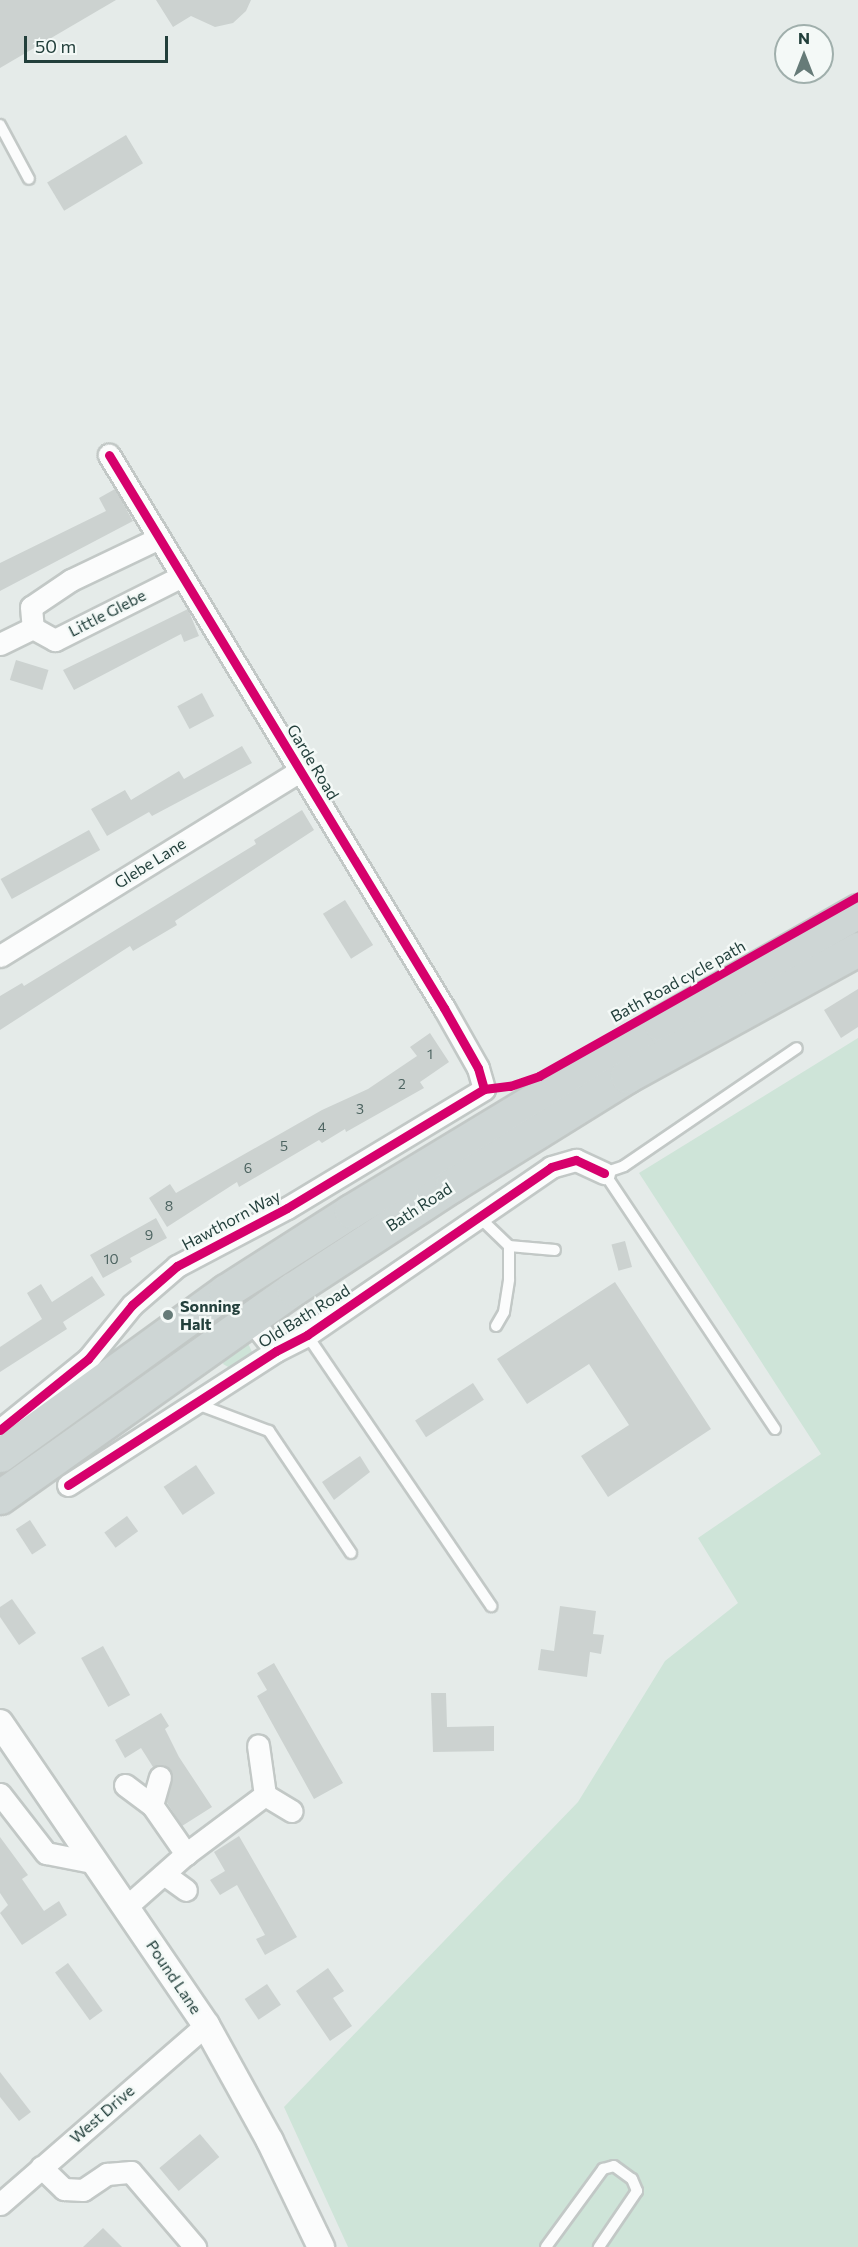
<!DOCTYPE html>
<style>
body{margin:0}
#map{position:relative;width:858px;height:2247px;overflow:hidden;background:#e5ebe9;font-family:Commissioner,sans-serif}
div>[style]{position:absolute}
.green>*{inset:0;background:#cee4d8}
.building>*{inset:0;background:#ccd2d0;transform-origin:0 0}
.roads{filter:drop-shadow(2px 0 #c2c8c6) drop-shadow(-2px 0 #c2c8c6) drop-shadow(0 2px #c2c8c6) drop-shadow(0 -2px #c2c8c6)}
.service>*{height:10px;margin:-5px;padding:0 5px;transform-origin:5px;border-radius:5px;background:#fbfcfc}
.minor>*{height:21px;margin:-10.5px;padding:0 10.5px;transform-origin:10.5px;border-radius:10.5px;background:#fbfcfc}
.tertiary>*{height:26px;margin:-13px;padding:0 13px;transform-origin:13px;border-radius:13px;background:#fbfcfc}
.primary>*{height:33px;margin:-16.5px;padding:0 16.5px;transform-origin:16.5px;border-radius:16.5px;background:#ced6d5}
.cycleway>*{height:9px;margin:-4.5px;padding:0 4.5px;transform-origin:4.5px;border-radius:4.5px;background:#d6006c}
.dots>*{width:16px;height:16px;translate:-50% -50%;box-sizing:border-box;border:3px solid #f4f9f7;border-radius:50%}
span{translate:-50% -50%;white-space:nowrap;text-align:center;line-height:1.15;-webkit-text-stroke:5px #f4f9f7;paint-order:stroke}
.number-label{font-size:14px;color:#4d6461}
.number-label span{-webkit-text-stroke-width:0}
.street-label{font-size:16px;color:#223f3b}
.poi-label{font-size:16px;color:#223f3b;font-weight:700}
.left{translate:0 -50%;text-align:left}
.north{position:absolute;left:774px;top:24px;width:60px;height:60px;box-sizing:border-box;background:#f4f9f7;border:2px solid #a0afac;border-radius:50%;rotate:0deg;font-size:16px;font-weight:700;line-height:24px;text-align:center;color:#223f3b}
.north::after{content:'';display:block;margin:auto;width:21px;height:27px;background:#667b78;clip-path:polygon(50% 0,100% 100%,50% 72%,0 100%)}
.scale{position:absolute;left:24px;top:36px;width:144px;height:27px;box-sizing:border-box;border:3px solid #223f3b;border-top:0;padding-left:8px;font-size:18px;line-height:21px;white-space:nowrap;color:#223f3b;-webkit-text-stroke:4px #f4f9f7;paint-order:stroke}
</style>
<div id="map">
<div class="green">
<div style="clip-path:polygon(858px 1038px,858px 2247px,348px 2247px,284px 2107px,578px 1802px,665px 1661px,738px 1603px,698px 1538px,821px 1454px,639px 1173px)"></div>
<div style="clip-path:polygon(225px 1317px,228px 1320px,0 1481px,0 1467px,118px 1382px,134px 1382px)"></div>
<div style="clip-path:polygon(246px 1339px,253px 1354px,230px 1368px,223px 1364px,227px 1353px)"></div>
</div>
<div class="building">
<div style="clip-path:polygon(0 0,116px 0,0 68px)"></div>
<div style="clip-path:polygon(156px 0,251px 0,246px 11px,233px 23px,215px 27px,191px 16px,173px 27px)"></div>
<div style="left:126px;top:135px;width:33px;height:92px;rotate:59deg"></div>
<div style="clip-path:polygon(115px 489px,133px 521px,0 591px,0 563px,106px 511px,99px 498px)"></div>
<div style="clip-path:polygon(188px 609px,199px 636px,184px 642px,181px 634px,74px 690px,63px 670px)"></div>
<div style="left:16px;top:660px;width:34px;height:21px;rotate:17deg"></div>
<div style="left:202px;top:693px;width:26px;height:28px;rotate:62deg"></div>
<div style="clip-path:polygon(242px 746px,252px 763px,152px 816px,149px 812px,107px 836px,91px 809px,125px 790px,131px 800px,179px 771px,184px 779px)"></div>
<div style="clip-path:polygon(302px 810px,314px 830px,175px 921px,177px 925px,133px 951px,130px 946px,0 1030px,0 996px,22px 983px,24px 986px,256px 844px,254px 840px)"></div>
<div style="left:89px;top:830px;width:23px;height:101px;rotate:61deg"></div>
<div style="left:345px;top:900px;width:53px;height:26px;rotate:58deg"></div>
<div style="clip-path:polygon(858px 989px,858px 1027px,841px 1038px,824px 1010px)"></div>
<div style="clip-path:polygon(430px 1033px,449px 1062px,420px 1082px,424px 1088px,346px 1132px,345px 1129px,322px 1143px,319px 1140px,239px 1187px,237px 1182px,167px 1227px,149px 1198px,170px 1184px,176px 1193px,322px 1110px,368px 1089px,417px 1056px,410px 1047px)"></div>
<div style="clip-path:polygon(156px 1218px,167px 1238px,130px 1258px,132px 1262px,103px 1278px,90px 1255px)"></div>
<div style="left:625px;top:1241px;width:27px;height:14px;rotate:75deg"></div>
<div style="clip-path:polygon(92px 1276px,105px 1295px,63px 1322px,67px 1329px,0 1372px,0 1347px,42px 1319px,27px 1293px,41px 1284px,52px 1302px)"></div>
<div style="clip-path:polygon(615px 1282px,711px 1429px,608px 1497px,581px 1456px,629px 1425px,589px 1364px,527px 1404px,497px 1359px)"></div>
<div style="left:473px;top:1383px;width:20px;height:69px;rotate:57deg"></div>
<div style="clip-path:polygon(360px 1456px,370px 1472px,334px 1500px,322px 1482px)"></div>
<div style="left:196px;top:1465px;width:34px;height:39px;rotate:56deg"></div>
<div style="left:127px;top:1516px;width:19px;height:28px;rotate:54deg"></div>
<div style="left:30px;top:1520px;width:30px;height:17px;rotate:57deg"></div>
<div style="clip-path:polygon(12px 1599px,36px 1633px,19px 1645px,0 1617px,0 1607px)"></div>
<div style="clip-path:polygon(560px 1606px,596px 1611px,593px 1634px,604px 1635px,601px 1654px,590px 1652px,587px 1677px,538px 1670px,541px 1649px,554px 1651px)"></div>
<div style="left:103px;top:1646px;width:56px;height:25px;rotate:61deg"></div>
<div style="clip-path:polygon(274px 1663px,343px 1783px,314px 1799px,257px 1696px,267px 1690px,257px 1673px)"></div>
<div style="clip-path:polygon(431px 1693px,446px 1693px,447px 1727px,494px 1726px,494px 1751px,433px 1752px)"></div>
<div style="clip-path:polygon(161px 1713px,169px 1726px,165px 1729px,179px 1757px,212px 1807px,182px 1826px,166px 1801px,172px 1780px,170px 1769px,163px 1765px,153px 1767px,141px 1748px,125px 1758px,115px 1740px)"></div>
<div style="clip-path:polygon(239px 1836px,297px 1937px,265px 1955px,256px 1939px,265px 1935px,237px 1885px,220px 1895px,210px 1880px,225px 1871px,214px 1852px)"></div>
<div style="clip-path:polygon(0 1837px,28px 1875px,22px 1879px,44px 1911px,59px 1901px,67px 1915px,22px 1945px,0 1913px,8px 1905px,0 1893px)"></div>
<div style="left:68px;top:1963px;width:59px;height:16px;rotate:54deg"></div>
<div style="clip-path:polygon(328px 1968px,344px 1991px,333px 1998px,352px 2026px,330px 2041px,296px 1991px)"></div>
<div style="left:267px;top:1984px;width:25px;height:27px;rotate:56deg"></div>
<div style="clip-path:polygon(0 2072px,31px 2112px,19px 2121px,0 2097px)"></div>
<div style="left:200px;top:2134px;width:30px;height:53px;rotate:50deg"></div>
<div style="clip-path:polygon(103px 2228px,122px 2247px,83px 2247px)"></div>
</div>
<div class="roads">
<div class="service">
<div style="left:0;top:125px;width:61px;rotate:61.8deg"></div>
<div style="left:479px;top:1217px;width:42px;rotate:44deg"></div>
<div style="left:509px;top:1246px;width:46px;rotate:5deg"></div>
<div style="left:496px;top:1326px;width:16px;rotate:-60deg"></div>
<div style="left:504px;top:1312px;width:33px;rotate:-81deg"></div>
<div style="left:509px;top:1279px;width:33px;rotate:-90deg"></div>
<div style="left:307px;top:1335px;width:328px;rotate:55.8deg"></div>
<div style="left:197px;top:1404px;width:77px;rotate:20.6deg"></div>
<div style="left:269px;top:1431px;width:147px;rotate:56.1deg"></div>
<div style="left:775px;top:1429px;width:308px;rotate:-123.7deg"></div>
<div style="left:604px;top:1173px;width:21px;rotate:-19deg"></div>
<div style="left:624px;top:1166px;width:209px;rotate:-34.3deg"></div>
<div style="left:546px;top:2247px;width:97px;rotate:-53.8deg"></div>
<div style="left:603px;top:2169px;width:11px;rotate:-15deg"></div>
<div style="left:614px;top:2166px;width:22px;rotate:36deg"></div>
<div style="left:632px;top:2179px;width:13px;rotate:67deg"></div>
<div style="left:637px;top:2191px;width:68px;rotate:124.2deg"></div>
</div>
<div class="minor">
<div style="left:159px;top:538px;width:98px;rotate:154.5deg"></div>
<div style="left:71px;top:580px;width:48px;rotate:146deg"></div>
<div style="left:31px;top:607px;width:21px;rotate:85deg"></div>
<div style="left:33px;top:628px;width:25px;rotate:29deg"></div>
<div style="left:55px;top:640px;width:142px;rotate:-26.7deg"></div>
<div style="left:0;top:644px;width:37px;rotate:-26deg"></div>
<div style="left:0;top:956px;width:354px;rotate:-31.7deg"></div>
<div style="left:250px;top:1319px;width:41px;rotate:50.9deg"></div>
<div style="left:0;top:1430px;width:113px;rotate:-38.9deg"></div>
<div style="left:88px;top:1359px;width:70px;rotate:-50.8deg"></div>
<div style="left:132px;top:1305px;width:60px;rotate:-40.9deg"></div>
<div style="left:177px;top:1266px;width:124px;rotate:-27.8deg"></div>
<div style="left:287px;top:1208px;width:230px;rotate:-31.1deg"></div>
<div style="left:484px;top:1089px;width:22px;rotate:-106deg"></div>
<div style="left:478px;top:1068px;width:69px;rotate:-119.5deg"></div>
<div style="left:444px;top:1008px;width:647px;rotate:-121.21deg"></div>
<div style="left:68px;top:1485px;width:247px;rotate:-32.8deg"></div>
<div style="left:276px;top:1351px;width:35px;rotate:-27deg"></div>
<div style="left:307px;top:1335px;width:296px;rotate:-34.5deg"></div>
<div style="left:551px;top:1167px;width:26px;rotate:-16deg"></div>
<div style="left:576px;top:1160px;width:31px;rotate:25deg"></div>
<div style="left:125px;top:1785px;width:34px;rotate:37deg"></div>
<div style="left:152px;top:1805px;width:60px;rotate:55.2deg"></div>
<div style="left:0;top:1794px;width:75px;rotate:52.1deg"></div>
<div style="left:46px;top:1853px;width:52px;rotate:11.1deg"></div>
<div style="left:265px;top:1795px;width:31px;rotate:31deg"></div>
<div style="left:152px;top:1805px;width:29px;rotate:-74deg"></div>
<div style="left:164px;top:1874px;width:27px;rotate:36deg"></div>
<div style="left:126px;top:1907px;width:80px;rotate:-41.5deg"></div>
<div style="left:186px;top:1854px;width:99px;rotate:-36.8deg"></div>
<div style="left:265px;top:1795px;width:50px;rotate:-98deg"></div>
<div style="left:41px;top:2167px;width:32px;rotate:44deg"></div>
<div style="left:64px;top:2189px;width:19px;rotate:3deg"></div>
<div style="left:83px;top:2190px;width:29px;rotate:-34deg"></div>
<div style="left:107px;top:2174px;width:24px;rotate:-5deg"></div>
<div style="left:131px;top:2172px;width:99px;rotate:49.5deg"></div>
<div style="left:0;top:2204px;width:273px;rotate:-41deg"></div>
</div>
<div class="tertiary">
<div style="left:0;top:1723px;width:366px;rotate:55.7deg"></div>
<div style="left:206px;top:2025px;width:132px;rotate:61.1deg"></div>
<div style="left:270px;top:2141px;width:118px;rotate:64.3deg"></div>
</div>
<div class="primary">
<div style="left:0;top:1455px;width:279px;rotate:-36deg"></div>
<div style="left:226px;top:1291px;width:148px;rotate:-32.6deg"></div>
<div style="left:351px;top:1211px;width:361px;rotate:-31.2deg"></div>
<div style="left:660px;top:1024px;width:228px;rotate:-29.7deg"></div>
<div style="left:0;top:1497px;width:359px;rotate:-35.4deg"></div>
<div style="left:293px;top:1289px;width:190px;rotate:-33.2deg"></div>
<div style="left:452px;top:1185px;width:206px;rotate:-31.9deg"></div>
<div style="left:627px;top:1076px;width:264px;rotate:-28.8deg"></div>
</div>
</div>
<div class="cycleway">
<div style="left:109px;top:455px;width:647px;rotate:58.79deg"></div>
<div style="left:444px;top:1008px;width:69px;rotate:60.5deg"></div>
<div style="left:478px;top:1068px;width:22px;rotate:74deg"></div>
<div style="left:0;top:1430px;width:113px;rotate:-38.9deg"></div>
<div style="left:88px;top:1359px;width:70px;rotate:-50.8deg"></div>
<div style="left:132px;top:1305px;width:60px;rotate:-40.9deg"></div>
<div style="left:177px;top:1266px;width:124px;rotate:-27.8deg"></div>
<div style="left:287px;top:1208px;width:230px;rotate:-31.1deg"></div>
<div style="left:484px;top:1089px;width:26px;rotate:-7deg"></div>
<div style="left:510px;top:1086px;width:31px;rotate:-19deg"></div>
<div style="left:539px;top:1076px;width:366px;rotate:-29.4deg"></div>
<div style="left:68px;top:1485px;width:247px;rotate:-32.8deg"></div>
<div style="left:276px;top:1351px;width:35px;rotate:-27deg"></div>
<div style="left:307px;top:1335px;width:296px;rotate:-34.5deg"></div>
<div style="left:551px;top:1167px;width:26px;rotate:-16deg"></div>
<div style="left:576px;top:1160px;width:31px;rotate:25deg"></div>
</div>
<div class="dots">
<div style="left:168px;top:1315px;background:#667b78"></div>
</div>
<div class="number-label">
<span style="left:430px;top:1054px">1</span>
<span style="left:402px;top:1084px">2</span>
<span style="left:360px;top:1109px">3</span>
<span style="left:322px;top:1127px">4</span>
<span style="left:284px;top:1146px">5</span>
<span style="left:248px;top:1168px">6</span>
<span style="left:169px;top:1206px">8</span>
<span style="left:149px;top:1235px">9</span>
<span style="left:111px;top:1259px">10</span>
</div>
<div class="street-label">
<span style="left:107px;top:613px;rotate:-27deg">Little Glebe</span>
<span style="left:313px;top:762px;rotate:59deg">Garde Road</span>
<span style="left:150px;top:863px;rotate:-32deg">Glebe Lane</span>
<span style="left:678px;top:981px;rotate:-29deg">Bath Road cycle path</span>
<span style="left:419px;top:1207px;rotate:-33deg">Bath Road</span>
<span style="left:231px;top:1220px;rotate:-28deg">Hawthorn Way</span>
<span style="left:304px;top:1316px;rotate:-32deg">Old Bath Road</span>
<span style="left:174px;top:1977px;rotate:56deg">Pound Lane</span>
<span style="left:102px;top:2114px;rotate:-41deg">West Drive</span>
</div>
<div class="poi-label">
<span class="left" style="left:180px;top:1315px">Sonning<br>Halt</span>
</div>
<div class="north">N</div>
<div class="scale">50 m</div>
</div>
